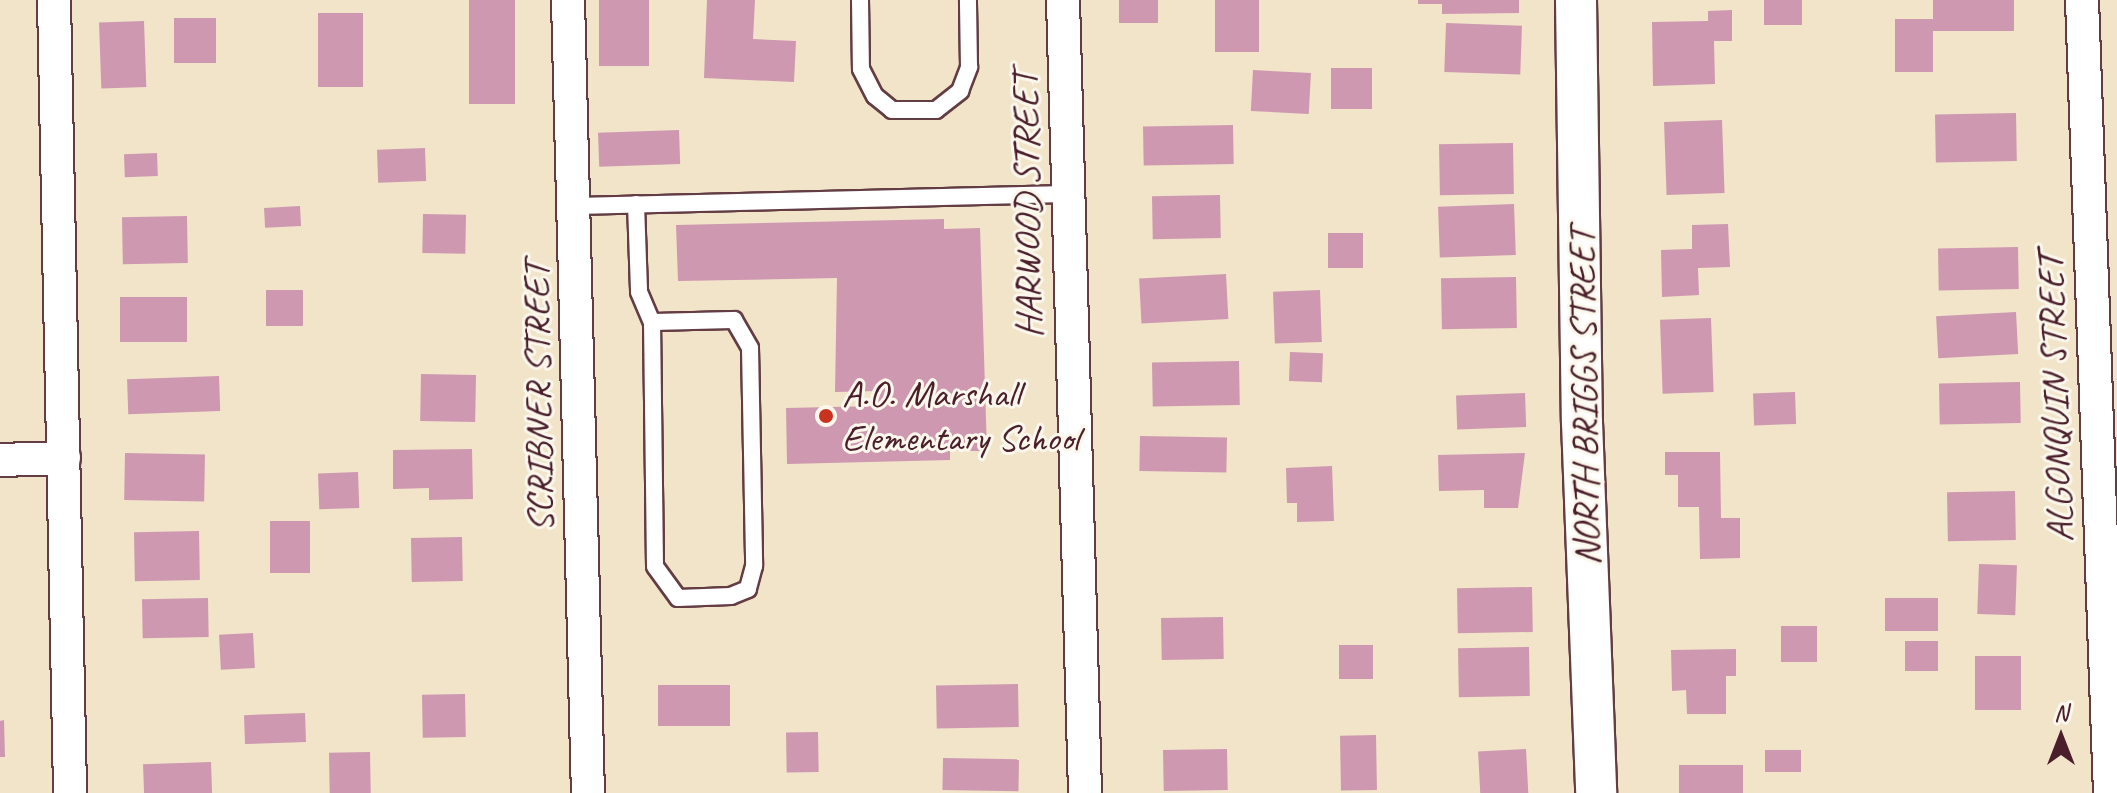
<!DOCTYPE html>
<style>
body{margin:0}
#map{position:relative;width:2117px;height:793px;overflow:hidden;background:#f1e4c9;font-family:Caveat,sans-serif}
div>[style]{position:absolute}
.building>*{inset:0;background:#ce98b0;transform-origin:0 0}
.roads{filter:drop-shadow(2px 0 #633d43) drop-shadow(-2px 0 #633d43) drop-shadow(0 2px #633d43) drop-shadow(0 -2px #633d43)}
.service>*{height:16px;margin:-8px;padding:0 8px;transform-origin:8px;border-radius:8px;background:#fff}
.minor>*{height:32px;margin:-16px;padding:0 16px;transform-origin:16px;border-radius:16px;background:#fff}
.tertiary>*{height:40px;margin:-20px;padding:0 20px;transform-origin:20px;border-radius:20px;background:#fff}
.dots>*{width:22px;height:22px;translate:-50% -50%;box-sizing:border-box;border:4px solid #fbf7ec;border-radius:50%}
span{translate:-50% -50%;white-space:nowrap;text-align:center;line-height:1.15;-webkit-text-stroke:6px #fbf7ec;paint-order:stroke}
.street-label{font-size:38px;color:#4a1f2b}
.poi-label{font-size:38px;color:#4a1f2b}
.left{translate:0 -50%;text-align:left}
.north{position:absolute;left:2021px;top:697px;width:80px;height:80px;-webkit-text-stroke:6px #fbf7ec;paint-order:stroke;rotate:0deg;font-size:22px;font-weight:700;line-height:32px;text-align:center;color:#4a1f2b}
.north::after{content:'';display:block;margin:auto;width:28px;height:36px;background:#4a1f2b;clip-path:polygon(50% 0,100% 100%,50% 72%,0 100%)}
</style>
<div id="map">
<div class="building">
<div style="left:469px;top:0;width:46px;height:104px"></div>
<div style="left:599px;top:0;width:50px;height:66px"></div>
<div style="clip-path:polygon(707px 0,755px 0,753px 39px,796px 41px,794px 82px,704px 78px)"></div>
<div style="left:1119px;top:0;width:39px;height:23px"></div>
<div style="left:1215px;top:0;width:44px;height:52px"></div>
<div style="clip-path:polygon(1418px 0,1519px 0,1519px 13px,1442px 14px,1442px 4px,1418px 4px)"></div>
<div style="left:1764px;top:0;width:38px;height:25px"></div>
<div style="left:1933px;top:0;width:81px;height:31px"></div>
<div style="clip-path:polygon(1732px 10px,1732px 41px,1714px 41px,1715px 84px,1653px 86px,1652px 22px,1708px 21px,1708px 11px)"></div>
<div style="left:318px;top:13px;width:45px;height:74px"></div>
<div style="left:174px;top:18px;width:42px;height:45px"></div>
<div style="left:1933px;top:19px;width:53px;height:38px;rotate:90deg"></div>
<div style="left:144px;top:21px;width:66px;height:45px;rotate:88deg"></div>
<div style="left:1446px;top:23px;width:76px;height:49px;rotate:2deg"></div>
<div style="left:1331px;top:68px;width:41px;height:41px"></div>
<div style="left:1253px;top:70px;width:58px;height:41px;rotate:3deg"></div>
<div style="left:2016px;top:113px;width:48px;height:81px;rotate:89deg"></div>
<div style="left:1722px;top:120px;width:73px;height:58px;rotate:88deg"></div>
<div style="left:1233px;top:125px;width:39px;height:90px;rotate:89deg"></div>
<div style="left:679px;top:130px;width:34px;height:81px;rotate:88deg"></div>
<div style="left:1513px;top:143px;width:51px;height:74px;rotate:89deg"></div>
<div style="left:425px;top:148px;width:33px;height:48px;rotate:88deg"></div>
<div style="left:157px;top:153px;width:23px;height:33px;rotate:88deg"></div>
<div style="left:1220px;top:195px;width:43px;height:68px;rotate:89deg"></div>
<div style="left:1514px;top:204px;width:51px;height:76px;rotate:88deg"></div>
<div style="left:300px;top:206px;width:20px;height:36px;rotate:87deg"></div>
<div style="left:423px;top:214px;width:43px;height:39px;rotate:1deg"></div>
<div style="left:187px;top:216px;width:47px;height:65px;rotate:89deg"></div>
<div style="clip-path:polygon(944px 219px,944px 229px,980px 228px,987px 451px,950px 451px,950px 460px,787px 464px,786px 408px,877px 406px,877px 391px,835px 392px,837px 278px,678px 281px,676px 225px)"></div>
<div style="clip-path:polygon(1728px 224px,1730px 267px,1698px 268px,1699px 295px,1662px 297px,1661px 250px,1692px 249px,1692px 225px)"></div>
<div style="left:1328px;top:233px;width:35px;height:35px"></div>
<div style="left:2018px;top:247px;width:42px;height:80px;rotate:89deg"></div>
<div style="left:1226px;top:274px;width:45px;height:87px;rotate:87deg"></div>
<div style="left:1516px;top:277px;width:51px;height:75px;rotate:89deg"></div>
<div style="left:266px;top:290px;width:37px;height:36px"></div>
<div style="left:1320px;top:290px;width:52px;height:47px;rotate:88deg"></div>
<div style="left:187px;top:297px;width:45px;height:67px;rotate:90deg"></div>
<div style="left:2016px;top:312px;width:42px;height:80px;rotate:87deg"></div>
<div style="left:1711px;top:318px;width:74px;height:51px;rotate:88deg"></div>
<div style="left:1290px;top:352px;width:33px;height:29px;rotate:2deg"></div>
<div style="left:1239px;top:361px;width:44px;height:87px;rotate:89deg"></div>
<div style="left:421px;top:374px;width:55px;height:47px;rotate:1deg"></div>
<div style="left:219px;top:376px;width:35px;height:92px;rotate:88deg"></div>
<div style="left:2020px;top:382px;width:41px;height:81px;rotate:89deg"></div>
<div style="left:1795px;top:392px;width:32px;height:42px;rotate:88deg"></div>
<div style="left:1525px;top:393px;width:34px;height:69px;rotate:88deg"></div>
<div style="left:1140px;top:436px;width:87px;height:35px;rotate:1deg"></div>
<div style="clip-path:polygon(472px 449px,473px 499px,429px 500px,429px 488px,393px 489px,393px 450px)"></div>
<div style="clip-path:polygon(1665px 452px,1720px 452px,1721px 518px,1740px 518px,1740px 558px,1700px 559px,1699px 507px,1678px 507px,1678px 475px,1665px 475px)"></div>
<div style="left:125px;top:453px;width:80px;height:47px;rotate:1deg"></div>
<div style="clip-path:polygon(1525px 453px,1518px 508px,1484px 508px,1484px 490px,1439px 491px,1438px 455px)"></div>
<div style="clip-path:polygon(1332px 466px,1334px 521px,1297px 522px,1297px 503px,1287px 503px,1286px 468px)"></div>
<div style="left:358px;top:472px;width:36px;height:40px;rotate:88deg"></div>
<div style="left:2015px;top:491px;width:49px;height:68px;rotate:89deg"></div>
<div style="left:310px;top:521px;width:52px;height:40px;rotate:90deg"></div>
<div style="left:199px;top:531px;width:49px;height:65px;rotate:89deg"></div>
<div style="left:462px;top:537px;width:44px;height:51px;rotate:89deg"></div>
<div style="left:1979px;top:564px;width:38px;height:50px;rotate:2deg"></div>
<div style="left:1532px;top:587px;width:45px;height:75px;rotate:89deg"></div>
<div style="left:208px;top:598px;width:39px;height:66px;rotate:89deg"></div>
<div style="left:1938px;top:598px;width:33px;height:53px;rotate:90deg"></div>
<div style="left:1223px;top:617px;width:42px;height:62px;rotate:89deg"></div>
<div style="left:1817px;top:626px;width:36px;height:36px;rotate:90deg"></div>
<div style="left:253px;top:633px;width:35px;height:34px;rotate:87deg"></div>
<div style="left:1905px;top:641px;width:33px;height:30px"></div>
<div style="left:1339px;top:645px;width:34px;height:34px"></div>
<div style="left:1529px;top:647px;width:49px;height:71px;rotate:89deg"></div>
<div style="clip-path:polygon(1736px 649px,1736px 676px,1726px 676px,1726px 714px,1687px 714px,1686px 690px,1672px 691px,1671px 650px)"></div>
<div style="left:1975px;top:656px;width:46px;height:54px"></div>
<div style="left:1018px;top:684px;width:43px;height:82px;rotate:89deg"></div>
<div style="left:730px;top:685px;width:41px;height:72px;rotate:90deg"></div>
<div style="left:465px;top:694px;width:43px;height:43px;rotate:89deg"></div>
<div style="left:305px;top:713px;width:29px;height:61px;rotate:88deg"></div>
<div style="clip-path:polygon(4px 720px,5px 757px,0 757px,0 721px)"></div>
<div style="left:818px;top:732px;width:40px;height:32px;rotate:89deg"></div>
<div style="left:1376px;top:735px;width:55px;height:36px;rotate:89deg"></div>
<div style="left:1227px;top:749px;width:41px;height:64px;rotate:89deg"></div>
<div style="left:1526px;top:749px;width:44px;height:48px;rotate:87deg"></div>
<div style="left:1801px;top:750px;width:22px;height:36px;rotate:90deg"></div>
<div style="left:370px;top:752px;width:41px;height:41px;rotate:89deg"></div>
<div style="left:943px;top:758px;width:76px;height:32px;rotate:1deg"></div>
<div style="left:211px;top:762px;width:31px;height:68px;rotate:88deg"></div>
<div style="left:1743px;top:765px;width:28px;height:64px;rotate:90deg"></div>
</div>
<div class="roads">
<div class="service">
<div style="left:860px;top:0;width:69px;rotate:89.2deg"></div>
<div style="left:861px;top:69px;width:30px;rotate:63deg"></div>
<div style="left:875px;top:96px;width:22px;rotate:39deg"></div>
<div style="left:892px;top:110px;width:44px"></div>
<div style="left:936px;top:110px;width:31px;rotate:-38deg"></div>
<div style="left:960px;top:91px;width:26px;rotate:-69deg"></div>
<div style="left:969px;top:67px;width:67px;rotate:-90.9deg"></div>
<div style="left:636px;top:204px;width:88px;rotate:88deg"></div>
<div style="left:639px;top:292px;width:33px;rotate:67deg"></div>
<div style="left:574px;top:206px;width:493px;rotate:-1.4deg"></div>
<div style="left:734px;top:320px;width:32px;rotate:60deg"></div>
<div style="left:750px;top:348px;width:218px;rotate:88.9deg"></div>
<div style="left:754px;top:566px;width:24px;rotate:105deg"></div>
<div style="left:748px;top:589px;width:18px;rotate:158deg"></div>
<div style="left:731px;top:596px;width:53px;rotate:177.8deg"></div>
<div style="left:678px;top:598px;width:39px;rotate:-126deg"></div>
<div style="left:655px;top:566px;width:244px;rotate:-90.7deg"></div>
<div style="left:652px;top:322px;width:82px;rotate:-1.4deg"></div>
</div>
<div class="minor">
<div style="left:54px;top:0;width:793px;rotate:88.84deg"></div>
<div style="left:568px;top:0;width:793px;rotate:88.56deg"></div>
<div style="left:1063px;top:0;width:793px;rotate:88.41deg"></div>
<div style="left:2082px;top:0;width:793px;rotate:87.98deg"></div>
<div style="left:0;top:460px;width:64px;rotate:-1.8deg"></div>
</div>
<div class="tertiary">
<div style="left:1576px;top:0;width:422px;rotate:89.2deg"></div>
<div style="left:1582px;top:422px;width:371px;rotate:87.8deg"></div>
</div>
</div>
<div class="dots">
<div style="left:826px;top:416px;background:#c8321e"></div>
</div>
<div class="street-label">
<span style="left:1027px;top:205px;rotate:-91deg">HARWOOD STREET</span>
<span style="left:538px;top:397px;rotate:-91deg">SCRIBNER STREET</span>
<span style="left:1584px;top:397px;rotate:-91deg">NORTH BRIGGS STREET</span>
<span style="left:2055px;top:398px;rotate:-92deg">ALGONQUIN STREET</span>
</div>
<div class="poi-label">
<span class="left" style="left:842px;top:416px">A.O. Marshall<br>Elementary School</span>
</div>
<div class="north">N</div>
</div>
